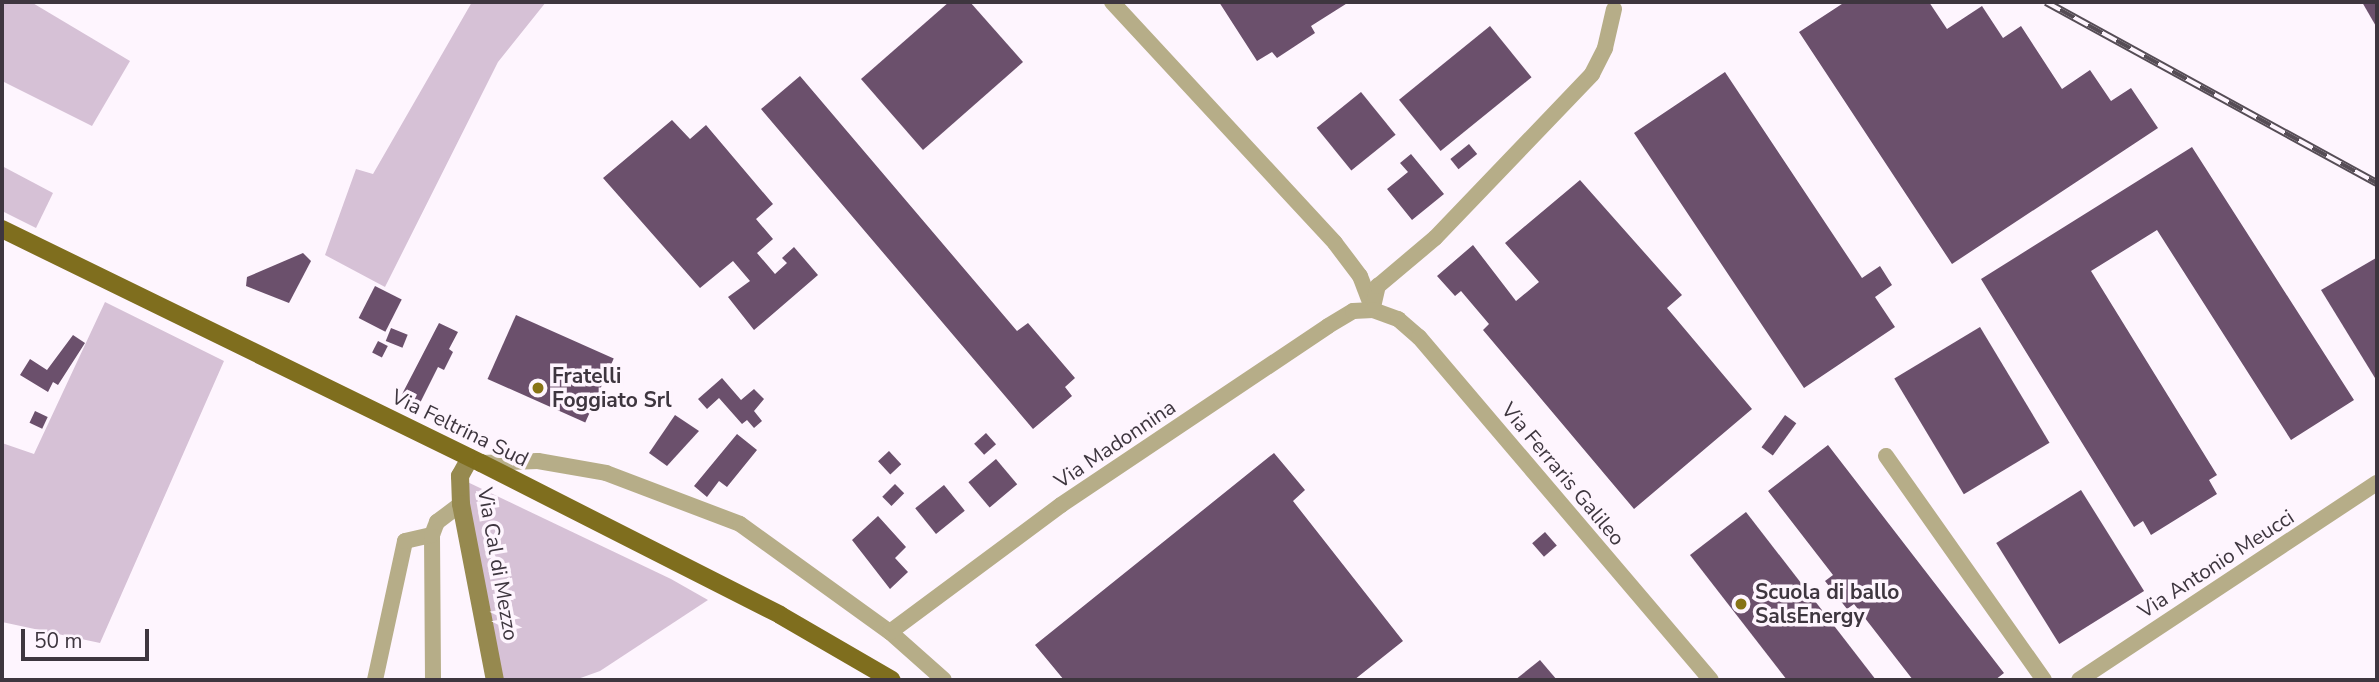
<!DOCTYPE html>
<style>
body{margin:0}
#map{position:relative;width:2379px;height:682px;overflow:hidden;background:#fef5fe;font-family:"Nunito Sans",sans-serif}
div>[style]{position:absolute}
.green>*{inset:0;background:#d6c1d6}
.building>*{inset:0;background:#6b506c;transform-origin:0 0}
.street>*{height:16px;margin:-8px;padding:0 8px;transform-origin:8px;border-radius:8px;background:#b6ad88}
.secondary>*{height:18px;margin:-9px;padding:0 9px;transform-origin:9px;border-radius:9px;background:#96894f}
.primary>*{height:18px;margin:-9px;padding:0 9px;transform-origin:9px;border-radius:9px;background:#7f6e1e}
.rail>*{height:8px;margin-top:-4px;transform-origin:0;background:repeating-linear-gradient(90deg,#fef5fe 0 16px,#564d56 0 32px);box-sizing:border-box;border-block:2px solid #564d56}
.dots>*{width:19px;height:19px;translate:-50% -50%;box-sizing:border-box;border:4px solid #fef5fe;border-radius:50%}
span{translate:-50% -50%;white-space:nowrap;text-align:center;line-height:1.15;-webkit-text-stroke:7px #fef5fe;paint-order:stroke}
.poi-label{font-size:21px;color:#3e363f;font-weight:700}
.left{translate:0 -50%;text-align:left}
.street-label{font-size:21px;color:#3e363f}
.frame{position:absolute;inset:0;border:4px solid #3e363f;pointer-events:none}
.scale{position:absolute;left:21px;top:629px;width:128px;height:32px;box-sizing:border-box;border:4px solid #3e363f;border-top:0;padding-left:9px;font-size:21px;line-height:24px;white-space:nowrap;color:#3e363f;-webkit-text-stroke:5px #fef5fe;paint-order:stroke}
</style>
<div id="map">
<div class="green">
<div style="clip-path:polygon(2px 2px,31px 2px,130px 61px,92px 126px,2px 81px)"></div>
<div style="clip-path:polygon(472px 2px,546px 2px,498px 62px,385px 287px,325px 255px,356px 169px,373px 174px)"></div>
<div style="clip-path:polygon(2px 166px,53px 193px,36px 228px,2px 211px)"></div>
<div style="clip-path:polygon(105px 302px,224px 361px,100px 643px,2px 622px,2px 443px,34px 454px)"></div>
<div style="clip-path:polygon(459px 478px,671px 579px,708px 600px,600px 671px,575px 680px,500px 680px)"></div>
</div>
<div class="building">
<div style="clip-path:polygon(949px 2px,970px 2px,1023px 62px,923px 150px,861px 79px)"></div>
<div style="clip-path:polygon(1219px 2px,1349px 2px,1311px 26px,1315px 33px,1277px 58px,1272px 52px,1257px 61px)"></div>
<div style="clip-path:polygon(1845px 2px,1929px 2px,1947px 29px,1982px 6px,2003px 38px,2021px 26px,2062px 89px,2090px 70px,2111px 101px,2131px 88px,2158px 128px,1952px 264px,1799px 32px)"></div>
<div style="clip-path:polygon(2362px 2px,2377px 2px,2377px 28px)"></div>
<div style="left:1490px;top:26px;width:66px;height:117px;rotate:51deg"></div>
<div style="clip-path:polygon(1725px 72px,1862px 278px,1880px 266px,1892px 285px,1875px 297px,1895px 327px,1804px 388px,1634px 133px)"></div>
<div style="clip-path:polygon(800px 76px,1017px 331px,1028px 323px,1075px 378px,1065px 387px,1072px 396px,1033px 429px,761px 109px)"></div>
<div style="left:1361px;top:92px;width:55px;height:57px;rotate:51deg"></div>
<div style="clip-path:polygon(672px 120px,690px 139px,706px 125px,773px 204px,756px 219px,773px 239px,757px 253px,775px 274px,787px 263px,782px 258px,794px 247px,818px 275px,754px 330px,728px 297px,750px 281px,733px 261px,700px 288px,603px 178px)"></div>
<div style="left:1469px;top:144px;width:13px;height:24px;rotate:51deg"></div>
<div style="clip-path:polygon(2192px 147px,2354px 400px,2291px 440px,2157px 230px,2091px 271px,2217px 475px,2209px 480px,2217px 494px,2151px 535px,2143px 521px,2134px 527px,1981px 279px)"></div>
<div style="clip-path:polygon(1411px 154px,1444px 194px,1412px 220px,1387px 189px,1408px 172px,1400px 163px)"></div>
<div style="clip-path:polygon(1580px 180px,1682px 295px,1667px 308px,1752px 409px,1634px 509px,1483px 330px,1489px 324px,1461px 291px,1455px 296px,1437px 276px,1473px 245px,1516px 301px,1539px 282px,1505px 243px)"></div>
<div style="clip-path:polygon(303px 253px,311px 261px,289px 303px,246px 286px,247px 277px)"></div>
<div style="clip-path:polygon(2376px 258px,2377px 377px,2375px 378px,2321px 290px)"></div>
<div style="left:375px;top:286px;width:30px;height:36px;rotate:27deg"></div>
<div style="left:516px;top:315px;width:107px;height:70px;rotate:24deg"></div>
<div style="clip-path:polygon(439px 323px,458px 332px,449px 349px,453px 352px,444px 370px,438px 367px,416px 411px,398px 402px)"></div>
<div style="left:1980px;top:327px;width:135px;height:100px;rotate:59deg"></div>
<div style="left:391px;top:328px;width:18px;height:14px;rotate:22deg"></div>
<div style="clip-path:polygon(73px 335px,85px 343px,58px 385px,53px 382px,48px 392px,20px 375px,30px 359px,47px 370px)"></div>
<div style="left:378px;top:341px;width:11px;height:13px;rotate:27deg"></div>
<div style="clip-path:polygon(722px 378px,741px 400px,754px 389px,764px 399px,754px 411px,762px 421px,754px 428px,747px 420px,742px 424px,719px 398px,707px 409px,698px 399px)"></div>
<div style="left:35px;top:411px;width:14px;height:13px;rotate:25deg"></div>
<div style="clip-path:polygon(675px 415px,699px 431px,667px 466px,649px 453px)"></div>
<div style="left:1785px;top:415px;width:14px;height:40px;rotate:36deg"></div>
<div style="left:986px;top:433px;width:15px;height:16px;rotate:48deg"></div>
<div style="clip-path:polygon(737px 434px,757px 450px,727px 487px,719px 481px,707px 497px,694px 486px)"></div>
<div style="clip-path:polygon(1828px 445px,2004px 673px,1995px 680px,1913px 680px,1854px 604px,1847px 609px,1825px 581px,1833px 575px,1768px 491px)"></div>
<div style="left:889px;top:451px;width:18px;height:15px;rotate:47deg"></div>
<div style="clip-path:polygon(1274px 453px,1305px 490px,1293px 501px,1403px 641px,1354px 680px,1064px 680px,1035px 645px)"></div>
<div style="left:996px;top:459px;width:33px;height:36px;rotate:50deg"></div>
<div style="left:895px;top:484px;width:13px;height:18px;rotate:45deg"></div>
<div style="left:944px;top:485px;width:33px;height:37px;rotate:51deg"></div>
<div style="left:2081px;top:490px;width:119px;height:100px;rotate:58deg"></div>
<div style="clip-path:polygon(1746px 512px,1876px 680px,1787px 680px,1690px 555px)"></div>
<div style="clip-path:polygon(878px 516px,906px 547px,895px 558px,908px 572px,890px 589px,852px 540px)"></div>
<div style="left:1545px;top:532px;width:18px;height:17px;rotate:49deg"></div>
<div style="clip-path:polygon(1540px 660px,1557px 680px,1515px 680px)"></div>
</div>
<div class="street">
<div style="left:1112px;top:2px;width:328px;rotate:47.2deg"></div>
<div style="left:1335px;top:243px;width:41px;rotate:52.9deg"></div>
<div style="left:1360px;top:276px;width:36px;rotate:69deg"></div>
<div style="left:1373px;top:307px;width:22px;rotate:-77deg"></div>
<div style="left:1378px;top:286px;width:75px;rotate:-40.1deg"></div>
<div style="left:1435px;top:238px;width:227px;rotate:-46.2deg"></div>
<div style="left:1592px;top:74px;width:29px;rotate:-63deg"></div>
<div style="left:1605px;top:48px;width:40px;rotate:-77deg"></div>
<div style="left:1886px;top:456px;width:274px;rotate:54.8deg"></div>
<div style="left:481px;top:463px;width:57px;rotate:-2deg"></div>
<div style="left:538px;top:461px;width:69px;rotate:10deg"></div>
<div style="left:606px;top:473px;width:143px;rotate:20.8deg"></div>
<div style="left:740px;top:524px;width:185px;rotate:35.8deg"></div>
<div style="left:890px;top:632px;width:72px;rotate:41.6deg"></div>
<div style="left:432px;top:535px;width:145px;rotate:89.6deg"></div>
<div style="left:890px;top:632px;width:213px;rotate:-36.6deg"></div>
<div style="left:1061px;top:505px;width:321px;rotate:-33.8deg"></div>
<div style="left:1328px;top:326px;width:29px;rotate:-31deg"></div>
<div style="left:1353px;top:311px;width:20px;rotate:-3deg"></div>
<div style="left:1373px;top:310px;width:27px;rotate:20deg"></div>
<div style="left:1398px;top:319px;width:28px;rotate:41deg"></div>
<div style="left:1419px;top:337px;width:450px;rotate:49.6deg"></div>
<div style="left:375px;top:680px;width:142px;rotate:-77.8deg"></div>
<div style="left:405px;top:541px;width:28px;rotate:-13deg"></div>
<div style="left:432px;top:535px;width:14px;rotate:-69deg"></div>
<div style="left:437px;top:522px;width:30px;rotate:-37deg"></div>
<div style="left:2079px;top:680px;width:357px;rotate:-33.5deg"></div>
</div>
<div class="secondary">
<div style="left:470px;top:458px;width:21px;rotate:119deg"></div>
<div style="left:460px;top:476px;width:28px;rotate:88deg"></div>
<div style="left:461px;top:504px;width:179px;rotate:79.1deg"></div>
</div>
<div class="primary">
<div style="left:2px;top:229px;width:533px;rotate:26.04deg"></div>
<div style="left:481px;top:463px;width:335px;rotate:26.9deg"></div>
<div style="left:780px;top:615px;width:129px;rotate:30.1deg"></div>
</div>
<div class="rail">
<div style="left:2046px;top:2px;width:377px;rotate:28.7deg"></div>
</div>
<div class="dots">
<div style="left:538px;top:388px;background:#877315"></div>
<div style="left:1741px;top:604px;background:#877315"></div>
</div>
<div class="poi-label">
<span class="left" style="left:552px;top:388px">Fratelli<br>Foggiato Srl</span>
<span class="left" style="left:1755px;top:604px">Scuola di ballo<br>SalsEnergy</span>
</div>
<div class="street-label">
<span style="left:460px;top:428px;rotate:26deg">Via Feltrina Sud</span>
<span style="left:1115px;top:444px;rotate:-34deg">Via Madonnina</span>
<span style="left:1563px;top:474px;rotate:50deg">Via Ferraris Galileo</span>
<span style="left:498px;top:564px;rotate:80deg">Via Cal di Mezzo</span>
<span style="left:2216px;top:564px;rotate:-33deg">Via Antonio Meucci</span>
</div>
<div class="frame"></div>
<div class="scale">50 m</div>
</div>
